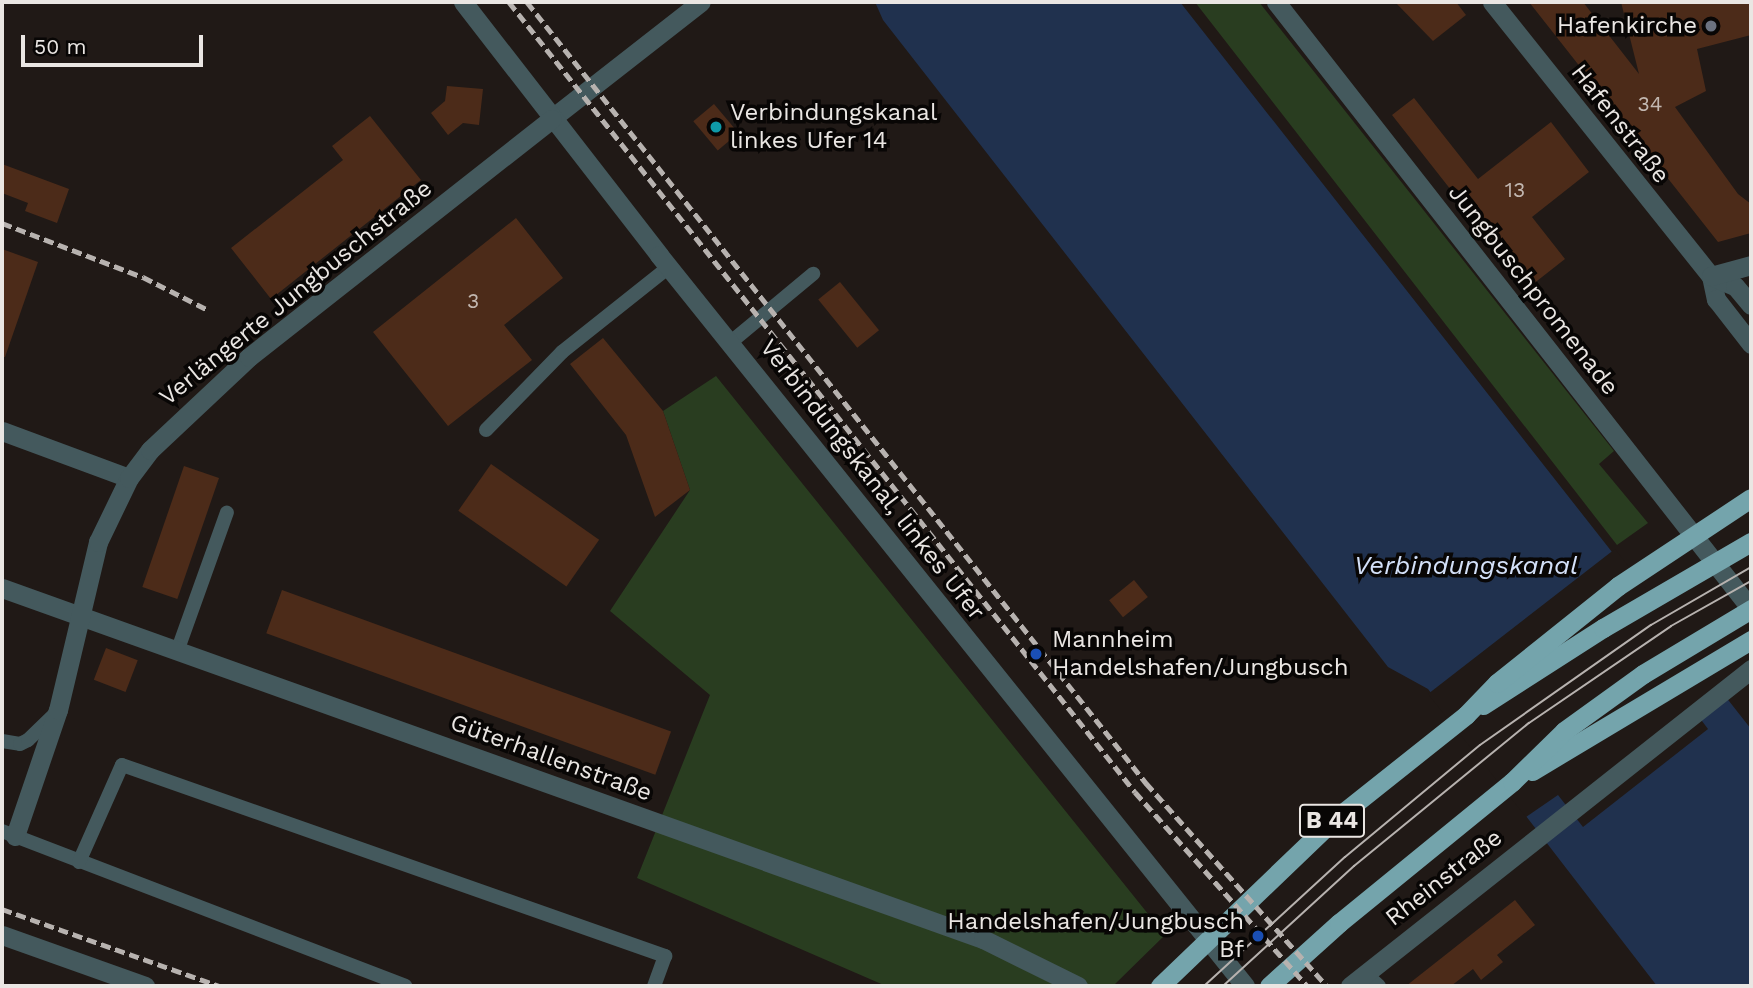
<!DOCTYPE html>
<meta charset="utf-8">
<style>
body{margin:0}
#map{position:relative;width:1753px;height:988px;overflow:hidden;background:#201916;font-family:"Work Sans",sans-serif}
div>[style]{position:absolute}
.green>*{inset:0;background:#293d20}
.water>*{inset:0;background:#20314e}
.pier>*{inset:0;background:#201916}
.building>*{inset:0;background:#4c2b19;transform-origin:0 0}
.service>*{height:14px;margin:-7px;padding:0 7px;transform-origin:7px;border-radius:7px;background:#44595d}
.pedestrian>*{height:19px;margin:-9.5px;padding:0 9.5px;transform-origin:9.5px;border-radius:9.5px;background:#44595d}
.minor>*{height:19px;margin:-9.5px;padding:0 9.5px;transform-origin:9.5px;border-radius:9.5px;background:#44595d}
.trunk>*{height:19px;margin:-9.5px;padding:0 9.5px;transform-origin:9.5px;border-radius:9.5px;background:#74a4ac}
.tram>*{height:2px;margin:-1px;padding:0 1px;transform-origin:1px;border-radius:1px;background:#b7b2af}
.rail>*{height:5px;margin-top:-2.5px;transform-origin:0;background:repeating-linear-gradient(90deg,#b7b2af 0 10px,transparent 0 15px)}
.dots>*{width:19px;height:19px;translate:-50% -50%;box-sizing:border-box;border:4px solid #080605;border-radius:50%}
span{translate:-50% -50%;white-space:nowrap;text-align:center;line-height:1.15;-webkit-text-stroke:7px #080605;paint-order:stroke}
.number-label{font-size:21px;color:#c2b7b0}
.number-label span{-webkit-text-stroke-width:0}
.shield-label span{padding:2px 5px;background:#080605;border:2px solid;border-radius:5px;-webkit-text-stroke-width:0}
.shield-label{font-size:23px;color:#eae6e3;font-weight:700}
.poi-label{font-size:24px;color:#eae6e3}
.right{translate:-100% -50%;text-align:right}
.left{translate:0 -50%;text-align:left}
.street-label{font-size:24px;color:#eae6e3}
.water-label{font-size:26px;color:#d4e1f9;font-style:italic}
.frame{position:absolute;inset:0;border:4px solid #eae6e3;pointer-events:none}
.scale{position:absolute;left:21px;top:35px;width:182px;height:32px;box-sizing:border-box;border:4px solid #eae6e3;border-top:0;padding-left:9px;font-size:21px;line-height:24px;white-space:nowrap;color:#eae6e3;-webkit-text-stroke:5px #080605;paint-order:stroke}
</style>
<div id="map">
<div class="green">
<div style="clip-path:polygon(1195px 2px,1259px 2px,1614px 451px,1599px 464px,1648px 523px,1617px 545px)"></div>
<div style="clip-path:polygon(716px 376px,1165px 935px,1113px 986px,886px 986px,637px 878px,710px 695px,610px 611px,690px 490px,663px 411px)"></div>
</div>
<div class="water">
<div style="clip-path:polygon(875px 2px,1180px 2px,1751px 729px,1751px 986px,1657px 986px,1428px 689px,1388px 667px,883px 20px)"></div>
</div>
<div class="pier">
<div style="clip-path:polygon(1615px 549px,1725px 690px,1693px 709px,1708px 729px,1583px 827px,1558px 795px,1526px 817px,1428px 694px)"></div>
</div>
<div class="building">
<div style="clip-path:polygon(1395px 2px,1456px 2px,1466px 15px,1433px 41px)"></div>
<div style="clip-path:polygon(1529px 2px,1583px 2px,1639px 74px,1621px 2px,1751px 2px,1751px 35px,1697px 49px,1706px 91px,1675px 107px,1738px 194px,1751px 204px,1751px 233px,1718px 242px)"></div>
<div style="clip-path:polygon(447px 86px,483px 89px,479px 125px,463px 123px,448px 135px,431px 113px,445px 101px)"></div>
<div style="clip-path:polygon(1414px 98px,1478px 179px,1551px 122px,1589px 172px,1532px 217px,1565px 259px,1528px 288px,1392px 115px)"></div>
<div style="left:714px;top:104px;width:38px;height:27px;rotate:50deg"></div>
<div style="clip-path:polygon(370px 116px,421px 180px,271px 299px,231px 248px,343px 160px,332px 146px)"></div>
<div style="clip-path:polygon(2px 164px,69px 189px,57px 223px,25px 211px,28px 203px,2px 193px)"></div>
<div style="clip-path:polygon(516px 218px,563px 278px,504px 325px,532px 360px,448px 426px,373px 332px)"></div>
<div style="clip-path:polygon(2px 249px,38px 262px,5px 357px,2px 357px)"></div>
<div style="left:840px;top:282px;width:62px;height:28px;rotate:51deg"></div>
<div style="clip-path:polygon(603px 338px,663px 411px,690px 490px,655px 517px,626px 435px,570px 364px)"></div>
<div style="left:491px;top:464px;width:132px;height:57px;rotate:35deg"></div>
<div style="left:184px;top:466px;width:37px;height:128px;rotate:19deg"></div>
<div style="left:1134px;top:580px;width:22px;height:32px;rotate:51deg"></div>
<div style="left:282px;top:590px;width:414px;height:46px;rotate:20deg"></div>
<div style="left:106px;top:648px;width:34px;height:34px;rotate:21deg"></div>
<div style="clip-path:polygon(1515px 900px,1535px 925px,1497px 955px,1503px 962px,1481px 980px,1473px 969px,1451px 986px,1406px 986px)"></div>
</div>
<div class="service">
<div style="left:731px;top:342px;width:107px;rotate:-39.7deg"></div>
<div style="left:486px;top:430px;width:109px;rotate:-45.7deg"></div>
<div style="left:562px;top:352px;width:137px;rotate:-38.5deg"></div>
<div style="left:178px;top:649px;width:145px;rotate:-70.3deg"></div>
<div style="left:2px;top:741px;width:18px;rotate:9deg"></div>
<div style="left:20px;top:744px;width:9px;rotate:-27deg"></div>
<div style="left:28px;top:740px;width:37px;rotate:-44deg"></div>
<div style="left:2px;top:831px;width:432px;rotate:21deg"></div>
<div style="left:79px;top:862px;width:106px;rotate:-66.1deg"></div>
<div style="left:122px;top:765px;width:576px;rotate:19.38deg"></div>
<div style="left:665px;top:956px;width:32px;rotate:110deg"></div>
<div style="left:1365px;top:973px;width:19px;rotate:43deg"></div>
</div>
<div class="pedestrian">
<div style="left:1276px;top:2px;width:771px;rotate:51.96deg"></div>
<div style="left:551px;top:119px;width:190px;rotate:-38deg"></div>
</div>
<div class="minor">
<div style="left:463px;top:2px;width:320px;rotate:52.2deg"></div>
<div style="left:659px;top:255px;width:937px;rotate:51.28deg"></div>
<div style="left:1492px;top:2px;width:351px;rotate:51.4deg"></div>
<div style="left:1711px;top:276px;width:24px;rotate:78deg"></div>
<div style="left:1716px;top:299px;width:57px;rotate:52.1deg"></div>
<div style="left:1711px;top:276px;width:26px;rotate:23deg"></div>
<div style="left:1735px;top:286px;width:25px;rotate:50deg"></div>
<div style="left:1711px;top:276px;width:41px;rotate:-15.4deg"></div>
<div style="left:2px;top:431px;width:135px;rotate:20.3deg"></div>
<div style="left:2px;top:588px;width:1042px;rotate:19.69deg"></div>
<div style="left:983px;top:939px;width:106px;rotate:26.3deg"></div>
<div style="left:15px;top:836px;width:133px;rotate:-71.2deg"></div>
<div style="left:58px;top:710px;width:173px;rotate:-76.6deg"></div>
<div style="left:98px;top:542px;width:71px;rotate:-64.2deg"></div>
<div style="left:129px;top:478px;width:35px;rotate:-53deg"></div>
<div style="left:150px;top:450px;width:136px;rotate:-43.2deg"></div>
<div style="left:249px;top:357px;width:385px;rotate:-38.2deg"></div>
<div style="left:2px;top:935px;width:152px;rotate:19.6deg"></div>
<div style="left:1350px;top:986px;width:511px;rotate:-38.33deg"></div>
</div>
<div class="trunk">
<div style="left:1483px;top:705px;width:143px;rotate:-32.7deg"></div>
<div style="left:1603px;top:628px;width:171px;rotate:-30.2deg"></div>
<div style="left:1532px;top:771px;width:255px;rotate:-30.9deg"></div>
<div style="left:1160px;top:986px;width:234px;rotate:-43.8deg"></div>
<div style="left:1329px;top:824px;width:175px;rotate:-38.5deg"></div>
<div style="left:1466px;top:715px;width:45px;rotate:-45.9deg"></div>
<div style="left:1497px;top:683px;width:155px;rotate:-38.7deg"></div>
<div style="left:1618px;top:586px;width:159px;rotate:-33.5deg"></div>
<div style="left:1269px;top:986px;width:94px;rotate:-42deg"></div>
<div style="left:1339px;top:923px;width:223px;rotate:-39.2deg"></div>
<div style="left:1512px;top:782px;width:73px;rotate:-44.4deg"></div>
<div style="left:1564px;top:731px;width:97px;rotate:-35.8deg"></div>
<div style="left:1643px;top:674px;width:126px;rotate:-31deg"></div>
</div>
<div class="tram">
<div style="left:1204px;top:986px;width:191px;rotate:-42.5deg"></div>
<div style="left:1345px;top:857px;width:175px;rotate:-39.7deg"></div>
<div style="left:1480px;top:745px;width:209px;rotate:-35.1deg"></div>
<div style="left:1651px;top:625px;width:116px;rotate:-30.1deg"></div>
<div style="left:1223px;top:986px;width:178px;rotate:-42.5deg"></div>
<div style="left:1354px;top:866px;width:226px;rotate:-39.3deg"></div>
<div style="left:1529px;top:723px;width:172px;rotate:-34.3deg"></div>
<div style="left:1671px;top:626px;width:92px;rotate:-29.4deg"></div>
</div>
<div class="rail">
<div style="left:509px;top:2px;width:1008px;rotate:51.61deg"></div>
<div style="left:1135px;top:792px;width:259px;rotate:48.4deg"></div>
<div style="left:527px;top:2px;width:997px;rotate:51.6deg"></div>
<div style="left:1146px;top:783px;width:272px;rotate:48.3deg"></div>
<div style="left:2px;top:223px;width:151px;rotate:21deg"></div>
<div style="left:143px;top:277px;width:73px;rotate:26.9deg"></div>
<div style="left:2px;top:909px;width:230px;rotate:19.5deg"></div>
</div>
<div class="dots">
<div style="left:1711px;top:26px;background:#6b7280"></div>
<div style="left:716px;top:127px;background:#0f9aa8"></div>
<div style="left:1036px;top:654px;background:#1a4fb4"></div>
<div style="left:1258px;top:936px;background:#1a4fb4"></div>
</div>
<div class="number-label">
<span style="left:1650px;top:104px">34</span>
<span style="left:1515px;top:190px">13</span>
<span style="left:473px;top:301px">3</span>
</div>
<div class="shield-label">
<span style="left:1332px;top:821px">B 44</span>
</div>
<div class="poi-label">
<span class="right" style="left:1697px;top:26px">Hafenkirche</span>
<span class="left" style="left:730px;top:127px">Verbindungskanal<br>linkes Ufer 14</span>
<span class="left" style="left:1052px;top:654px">Mannheim<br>Handelshafen/Jungbusch</span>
<span class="right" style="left:1244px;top:936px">Handelshafen/Jungbusch<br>Bf</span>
</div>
<div class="street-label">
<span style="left:1620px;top:124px;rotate:52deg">Hafenstraße</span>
<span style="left:1533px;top:290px;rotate:52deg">Jungbuschpromenade</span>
<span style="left:296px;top:293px;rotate:-39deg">Verlängerte Jungbuschstraße</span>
<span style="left:872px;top:480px;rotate:52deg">Verbindungskanal, linkes Ufer</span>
<span style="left:551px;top:758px;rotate:20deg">Güterhallenstraße</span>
<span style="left:1444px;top:878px;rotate:-38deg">Rheinstraße</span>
</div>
<div class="water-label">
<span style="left:1466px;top:566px">Verbindungskanal</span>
</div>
<div class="frame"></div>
<div class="scale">50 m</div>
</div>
